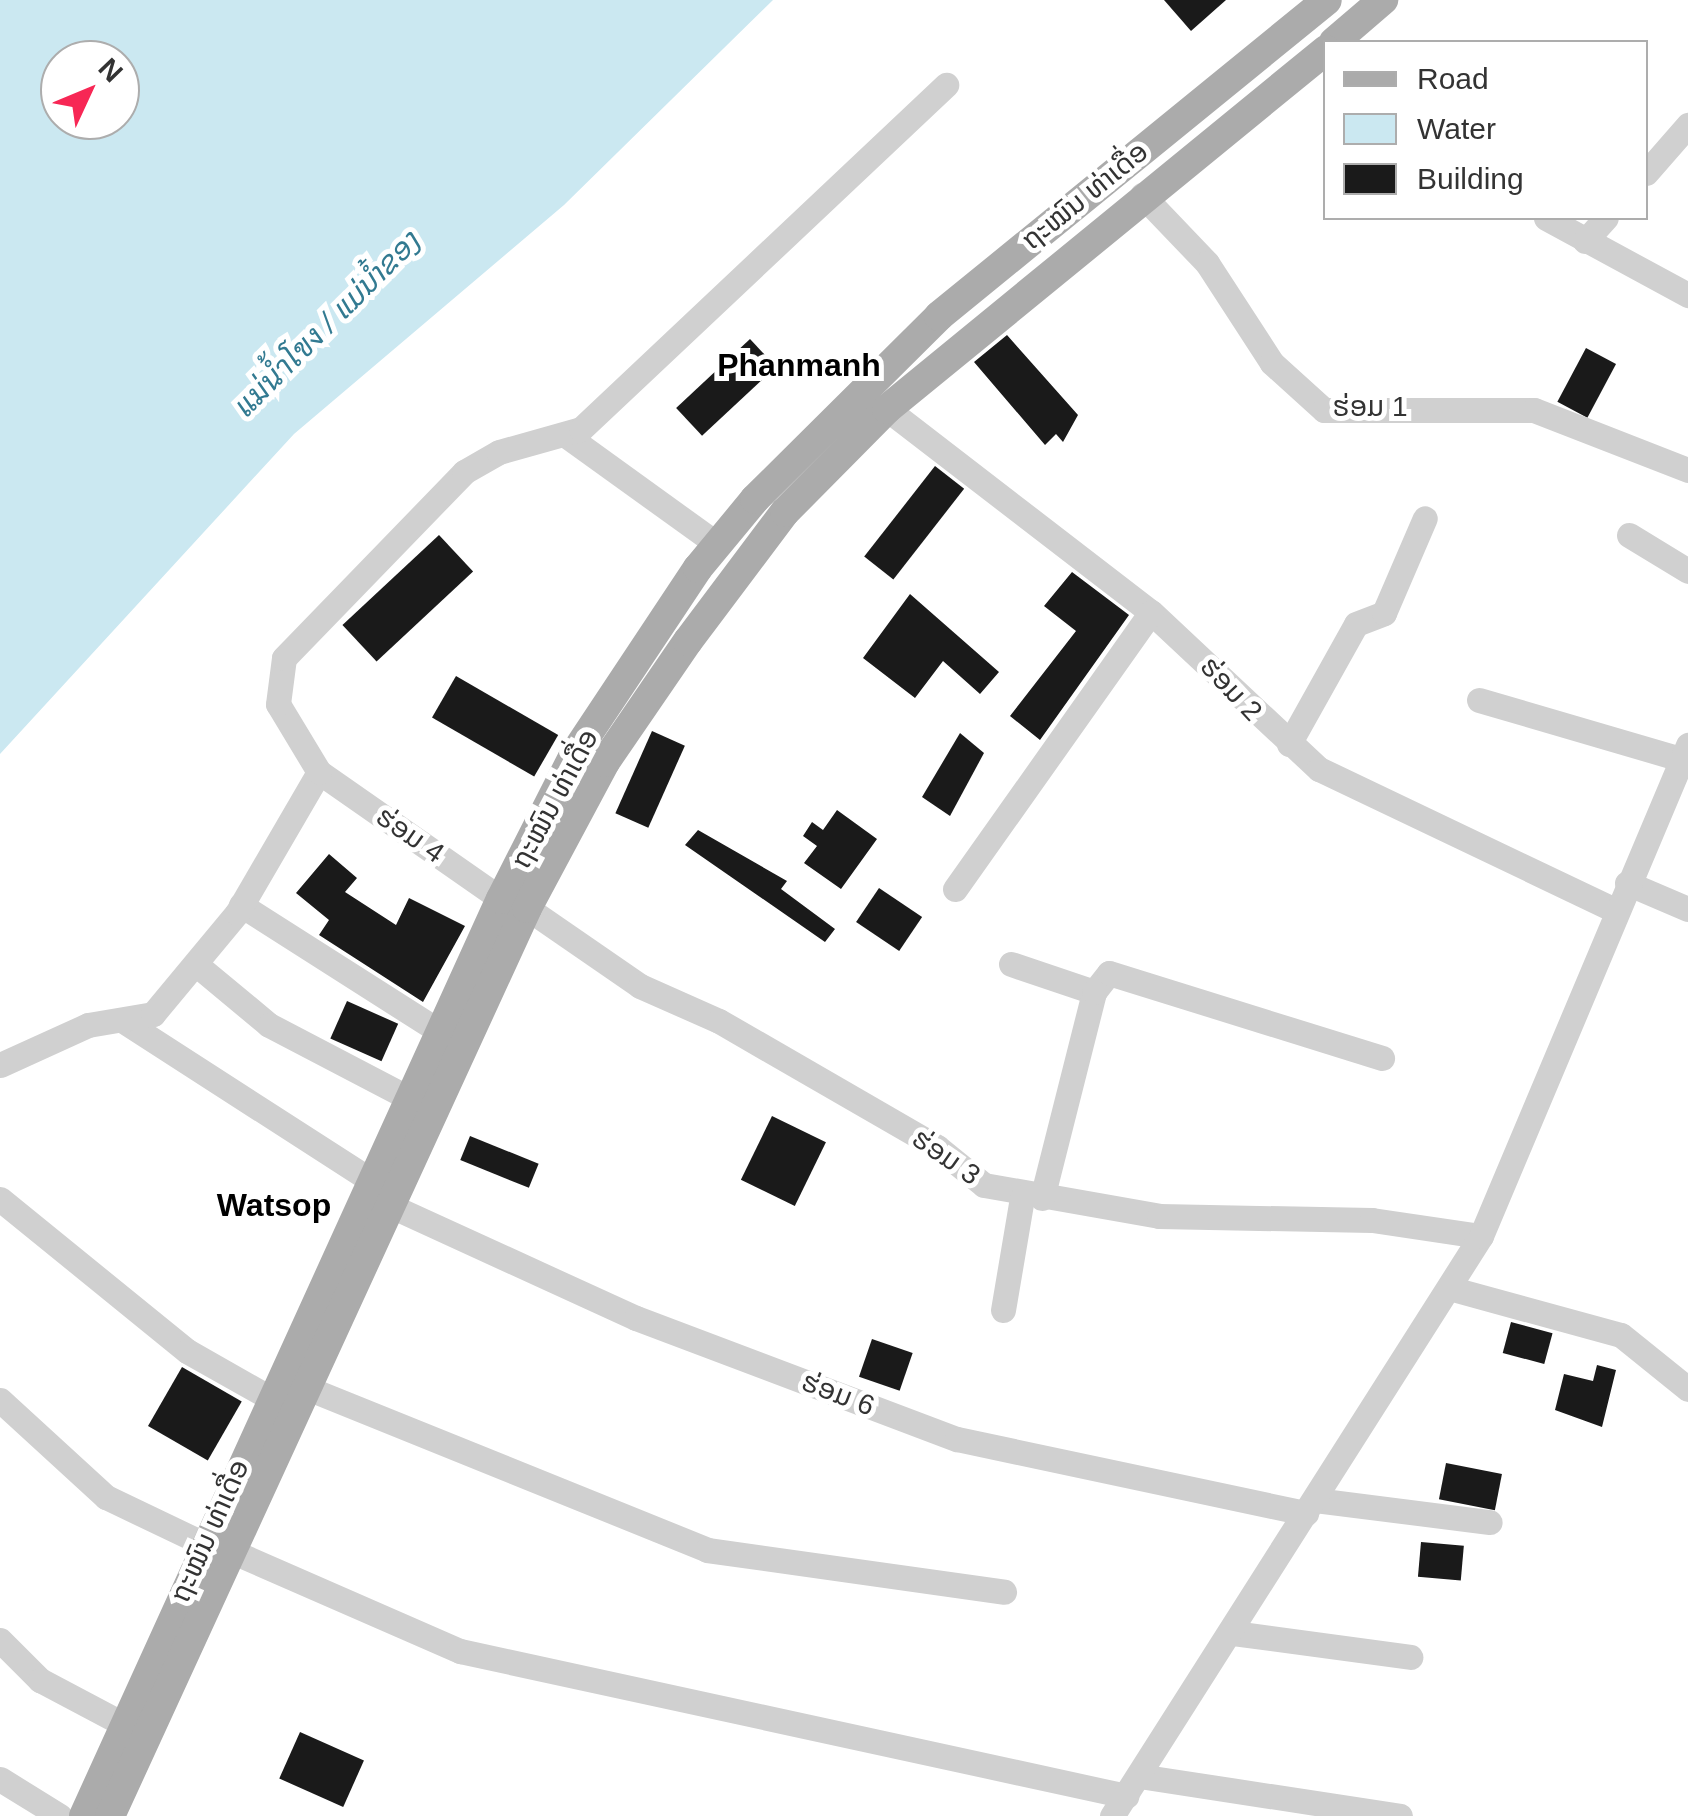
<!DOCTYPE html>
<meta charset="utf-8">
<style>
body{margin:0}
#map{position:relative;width:1688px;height:1816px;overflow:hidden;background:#fff;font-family:Helvetica,"Noto Sans Lao",Sarabun,sans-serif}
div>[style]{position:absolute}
.water>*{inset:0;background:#cbe8f1}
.building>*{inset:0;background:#1a1a1a;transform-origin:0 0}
.minor>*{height:25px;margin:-12.5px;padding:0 12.5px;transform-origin:12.5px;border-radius:12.5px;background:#d0d0d0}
.major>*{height:30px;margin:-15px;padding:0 15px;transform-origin:15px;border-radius:15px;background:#ababab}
span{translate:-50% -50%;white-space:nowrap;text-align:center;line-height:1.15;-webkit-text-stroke:10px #fff;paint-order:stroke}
.street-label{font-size:28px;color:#333}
.water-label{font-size:30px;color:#327a91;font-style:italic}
.quarter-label{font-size:32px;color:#000;font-weight:700}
.legend{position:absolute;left:1323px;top:40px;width:325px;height:180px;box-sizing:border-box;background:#fff;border:2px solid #adadad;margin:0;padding:12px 18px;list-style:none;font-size:30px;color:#333}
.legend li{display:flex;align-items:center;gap:20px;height:50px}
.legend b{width:50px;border:2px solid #adadad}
.north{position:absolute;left:40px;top:40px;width:100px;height:100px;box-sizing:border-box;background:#fff;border:2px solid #adadad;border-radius:50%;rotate:46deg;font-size:28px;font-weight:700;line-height:40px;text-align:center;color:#333}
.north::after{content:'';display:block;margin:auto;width:35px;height:45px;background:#f72755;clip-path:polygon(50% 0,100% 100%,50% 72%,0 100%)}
</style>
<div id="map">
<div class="water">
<div style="clip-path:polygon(evenodd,0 0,773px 0,564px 205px,294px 434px,0 754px,0 0,60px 60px,120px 60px,120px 120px,60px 120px,60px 60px)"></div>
</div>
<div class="building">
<div style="clip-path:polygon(1164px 0,1226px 0,1191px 31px)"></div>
<div style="clip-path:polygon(1007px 335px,1078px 415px,1063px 442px,1056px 434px,1045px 445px,974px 362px)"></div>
<div style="left:750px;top:339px;width:38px;height:101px;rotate:47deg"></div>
<div style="left:1586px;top:348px;width:34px;height:61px;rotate:28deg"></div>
<div style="left:935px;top:466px;width:37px;height:115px;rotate:38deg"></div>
<div style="left:439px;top:535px;width:50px;height:132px;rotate:47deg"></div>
<div style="clip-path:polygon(1072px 572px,1129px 615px,1040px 740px,1010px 716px,1076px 631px,1044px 606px)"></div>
<div style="clip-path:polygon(910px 594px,999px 672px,980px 694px,943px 661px,915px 698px,863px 658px)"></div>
<div style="left:456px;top:676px;width:118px;height:48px;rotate:30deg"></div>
<div style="left:652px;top:731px;width:36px;height:90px;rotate:24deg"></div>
<div style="clip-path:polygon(960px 733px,984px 753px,950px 816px,922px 797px)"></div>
<div style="clip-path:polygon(837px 810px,877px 839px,841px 889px,804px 863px,817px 846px,803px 836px,812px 822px,823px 830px)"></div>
<div style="clip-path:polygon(698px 830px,787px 881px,781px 889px,835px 929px,825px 942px,685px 845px)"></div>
<div style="clip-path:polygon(329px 854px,357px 878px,345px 892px,396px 925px,409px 898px,465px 926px,423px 1002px,319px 935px,329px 920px,296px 893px)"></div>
<div style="left:879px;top:888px;width:52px;height:41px;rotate:34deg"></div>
<div style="left:347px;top:1001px;width:56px;height:41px;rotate:24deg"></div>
<div style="left:772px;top:1116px;width:60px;height:71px;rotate:26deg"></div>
<div style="left:470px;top:1136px;width:74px;height:26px;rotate:22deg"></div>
<div style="left:1511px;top:1322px;width:43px;height:32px;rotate:15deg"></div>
<div style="left:872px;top:1339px;width:43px;height:40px;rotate:19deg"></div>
<div style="clip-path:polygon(1597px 1365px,1616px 1370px,1602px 1427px,1555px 1410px,1564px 1374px,1593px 1381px)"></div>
<div style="left:182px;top:1367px;width:69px;height:68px;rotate:30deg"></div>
<div style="left:1446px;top:1463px;width:57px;height:37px;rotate:11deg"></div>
<div style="left:1421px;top:1542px;width:43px;height:35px;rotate:5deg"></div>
<div style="left:300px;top:1732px;width:70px;height:51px;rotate:24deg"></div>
</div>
<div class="minor">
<div style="left:1646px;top:173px;width:64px;rotate:-48.8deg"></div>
<div style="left:1142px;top:195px;width:94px;rotate:46.3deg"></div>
<div style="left:1207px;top:263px;width:119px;rotate:57deg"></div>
<div style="left:1272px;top:363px;width:70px;rotate:42.1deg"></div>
<div style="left:1324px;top:410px;width:210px"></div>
<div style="left:1534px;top:410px;width:165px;rotate:21.3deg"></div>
<div style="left:1546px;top:218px;width:162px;rotate:28.5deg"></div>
<div style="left:1585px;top:241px;width:31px;rotate:-48deg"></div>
<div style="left:887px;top:409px;width:333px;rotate:37.6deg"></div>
<div style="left:1151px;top:612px;width:230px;rotate:43.1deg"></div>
<div style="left:1319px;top:769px;width:326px;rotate:25.5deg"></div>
<div style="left:567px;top:436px;width:185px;rotate:35.8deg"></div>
<div style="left:1629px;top:535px;width:69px;rotate:31.4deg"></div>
<div style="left:1479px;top:700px;width:210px;rotate:16.3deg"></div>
<div style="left:1289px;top:744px;width:137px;rotate:-60.8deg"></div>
<div style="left:1356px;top:624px;width:30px;rotate:-21deg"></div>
<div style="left:1384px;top:613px;width:103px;rotate:-66.7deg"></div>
<div style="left:319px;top:772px;width:222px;rotate:34.9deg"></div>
<div style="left:1627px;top:883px;width:66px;rotate:23.1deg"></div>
<div style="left:955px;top:889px;width:339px;rotate:-54.7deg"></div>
<div style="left:241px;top:905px;width:235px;rotate:32.5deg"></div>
<div style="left:527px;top:908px;width:137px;rotate:34.6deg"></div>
<div style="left:640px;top:986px;width:86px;rotate:23.9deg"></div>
<div style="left:719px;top:1021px;width:252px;rotate:30deg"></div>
<div style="left:937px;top:1147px;width:60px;rotate:39deg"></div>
<div style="left:984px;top:1185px;width:178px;rotate:10deg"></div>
<div style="left:1159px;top:1216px;width:213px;rotate:1.1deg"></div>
<div style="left:1372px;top:1220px;width:110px;rotate:8.4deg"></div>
<div style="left:1011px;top:964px;width:88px;rotate:18.6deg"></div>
<div style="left:198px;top:966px;width:92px;rotate:39.7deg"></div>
<div style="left:269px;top:1025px;width:156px;rotate:27.6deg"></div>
<div style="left:122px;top:1020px;width:295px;rotate:32.8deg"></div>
<div style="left:370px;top:1180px;width:33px;rotate:51deg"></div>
<div style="left:391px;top:1206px;width:269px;rotate:24.6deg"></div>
<div style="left:636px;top:1318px;width:343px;rotate:20.7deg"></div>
<div style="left:957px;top:1439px;width:357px;rotate:12deg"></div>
<div style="left:0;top:1065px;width:97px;rotate:-24.4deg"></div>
<div style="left:88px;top:1025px;width:66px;rotate:-9.6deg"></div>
<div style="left:153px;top:1014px;width:131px;rotate:-50.3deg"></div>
<div style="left:237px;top:913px;width:163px;rotate:-59.8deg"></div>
<div style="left:319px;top:772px;width:79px;rotate:-121.1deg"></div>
<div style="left:278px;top:704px;width:46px;rotate:-82.6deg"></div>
<div style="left:284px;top:658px;width:259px;rotate:-45.9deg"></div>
<div style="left:464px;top:472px;width:40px;rotate:-29.7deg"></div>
<div style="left:499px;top:452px;width:85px;rotate:-15.7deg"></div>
<div style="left:581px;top:429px;width:502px;rotate:-43.3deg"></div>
<div style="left:1042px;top:1198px;width:212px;rotate:-75.8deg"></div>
<div style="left:1094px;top:992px;width:24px;rotate:-52deg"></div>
<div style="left:1109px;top:973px;width:286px;rotate:17.3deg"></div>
<div style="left:0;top:1199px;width:241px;rotate:39.1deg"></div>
<div style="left:187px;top:1351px;width:95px;rotate:29.5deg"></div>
<div style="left:1449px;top:1288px;width:178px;rotate:15.3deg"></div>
<div style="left:1621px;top:1335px;width:86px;rotate:38.9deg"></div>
<div style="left:1003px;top:1310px;width:114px;rotate:-80.4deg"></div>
<div style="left:307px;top:1388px;width:432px;rotate:22deg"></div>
<div style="left:707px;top:1550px;width:300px;rotate:8deg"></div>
<div style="left:0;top:1400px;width:144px;rotate:42.5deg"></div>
<div style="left:106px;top:1497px;width:109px;rotate:25.6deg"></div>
<div style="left:1315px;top:1500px;width:176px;rotate:7.2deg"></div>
<div style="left:231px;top:1551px;width:250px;rotate:23.6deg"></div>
<div style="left:460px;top:1651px;width:682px;rotate:12.28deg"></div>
<div style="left:1233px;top:1633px;width:179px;rotate:7.7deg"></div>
<div style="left:0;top:1640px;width:57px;rotate:45deg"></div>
<div style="left:40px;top:1680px;width:94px;rotate:27.9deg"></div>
<div style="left:1139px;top:1776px;width:264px;rotate:8.7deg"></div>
<div style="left:0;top:1779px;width:70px;rotate:31.7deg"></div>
<div style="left:1112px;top:1816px;width:687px;rotate:-57.54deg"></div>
<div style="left:1481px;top:1236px;width:533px;rotate:-67.14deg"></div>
</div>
<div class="major">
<div style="left:1334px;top:42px;width:65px;rotate:-40.6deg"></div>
<div style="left:84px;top:1816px;width:1007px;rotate:-65.55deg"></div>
<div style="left:501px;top:899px;width:164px;rotate:-63.1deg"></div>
<div style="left:575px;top:753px;width:222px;rotate:-56.4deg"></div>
<div style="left:698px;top:568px;width:89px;rotate:-50.4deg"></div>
<div style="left:755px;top:499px;width:260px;rotate:-44.8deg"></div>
<div style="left:939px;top:316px;width:500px;rotate:-39.16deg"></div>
<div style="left:110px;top:1816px;width:999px;rotate:-65.33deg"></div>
<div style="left:527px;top:908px;width:166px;rotate:-61.9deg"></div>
<div style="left:605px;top:762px;width:147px;rotate:-55.6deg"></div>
<div style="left:688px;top:641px;width:161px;rotate:-53.1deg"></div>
<div style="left:785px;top:512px;width:145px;rotate:-45.3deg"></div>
<div style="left:887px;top:409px;width:567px;rotate:-39.28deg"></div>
</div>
<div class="street-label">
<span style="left:1085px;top:196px;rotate:-39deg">ຖະໝົນ ທ່າເດື່ອ</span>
<span style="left:1370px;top:407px">ຮ່ອມ 1</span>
<span style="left:1231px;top:689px;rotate:47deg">ຮ່ອມ 2</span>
<span style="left:555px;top:799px;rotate:-62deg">ຖະໝົນ ທ່າເດື່ອ</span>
<span style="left:410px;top:835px;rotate:35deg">ຮ່ອມ 4</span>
<span style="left:946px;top:1157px;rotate:35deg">ຮ່ອມ 3</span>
<span style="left:838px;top:1394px;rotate:21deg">ຮ່ອມ 6</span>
<span style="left:210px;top:1531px;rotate:-66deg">ຖະໝົນ ທ່າເດື່ອ</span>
</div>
<div class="water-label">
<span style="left:327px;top:324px;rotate:-45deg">แม่น้ำโขง / ແມ່ນ້ຳຂອງ</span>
</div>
<div class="quarter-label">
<span style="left:799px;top:365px">Phanmanh</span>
<span style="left:274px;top:1205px">Watsop</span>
</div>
<ul class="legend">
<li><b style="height:12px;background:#ababab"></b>Road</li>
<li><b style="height:28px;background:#cbe8f1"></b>Water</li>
<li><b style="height:28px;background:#1a1a1a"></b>Building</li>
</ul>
<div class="north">N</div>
</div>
